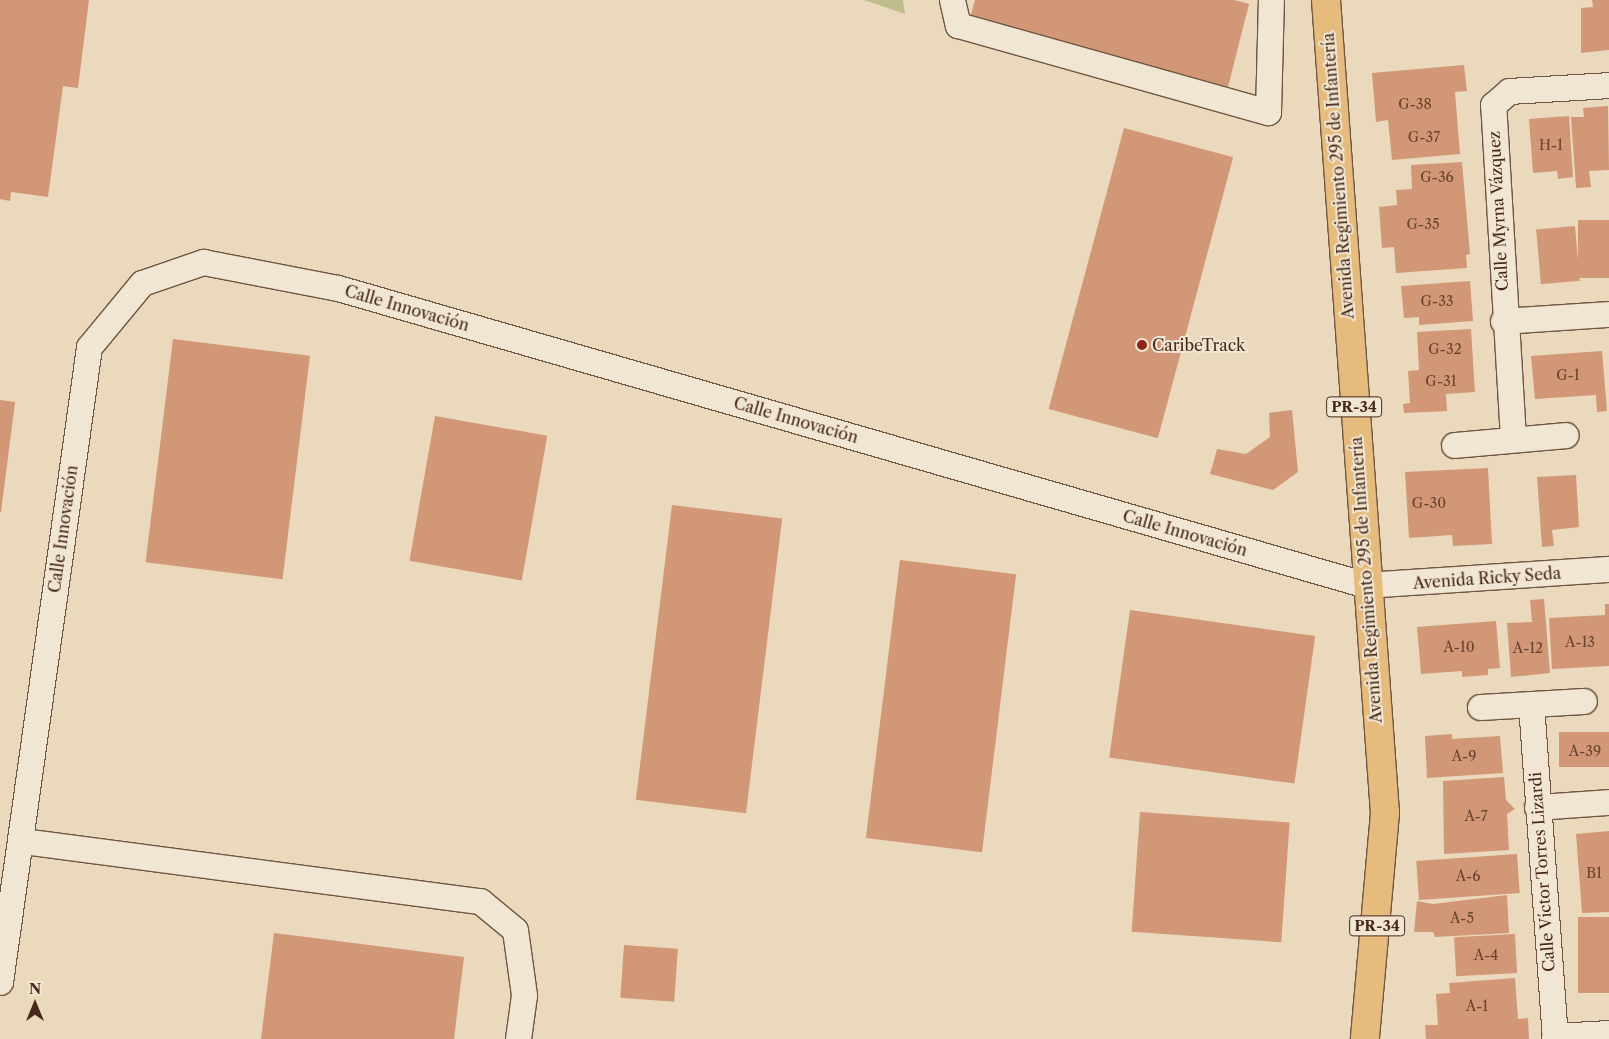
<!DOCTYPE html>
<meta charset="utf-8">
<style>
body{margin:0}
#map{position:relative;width:1609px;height:1039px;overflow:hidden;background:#ead9bc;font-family:"Libre Caslon Text",serif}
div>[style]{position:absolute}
.green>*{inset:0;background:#bfbd8c}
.building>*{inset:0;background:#d29776;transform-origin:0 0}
.roads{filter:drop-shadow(1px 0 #705541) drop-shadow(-1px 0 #705541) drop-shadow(0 1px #705541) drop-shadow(0 -1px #705541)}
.minor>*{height:25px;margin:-12.5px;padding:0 12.5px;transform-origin:12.5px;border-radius:12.5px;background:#f1e6d3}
.major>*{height:28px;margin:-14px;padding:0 14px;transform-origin:14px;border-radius:14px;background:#e5bc7e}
.dots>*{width:14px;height:14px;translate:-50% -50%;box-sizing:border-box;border:2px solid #f1e6d3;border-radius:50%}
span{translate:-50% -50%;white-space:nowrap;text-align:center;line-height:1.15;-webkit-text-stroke:4px #f1e6d3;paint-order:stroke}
.number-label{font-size:14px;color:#6a4430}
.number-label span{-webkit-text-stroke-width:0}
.shield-label span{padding:1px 4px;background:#f1e6d3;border:1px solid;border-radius:4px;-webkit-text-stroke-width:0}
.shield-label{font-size:15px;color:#482918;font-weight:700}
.street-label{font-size:16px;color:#482918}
.poi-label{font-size:16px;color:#482918}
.left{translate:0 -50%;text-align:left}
.north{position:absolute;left:10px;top:979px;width:50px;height:50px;-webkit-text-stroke:4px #f1e6d3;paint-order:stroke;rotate:0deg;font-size:14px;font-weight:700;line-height:20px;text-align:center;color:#482918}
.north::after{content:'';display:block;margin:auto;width:18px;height:22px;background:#482918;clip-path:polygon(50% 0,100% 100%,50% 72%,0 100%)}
</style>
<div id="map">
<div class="green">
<div style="clip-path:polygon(864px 0,903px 0,905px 14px)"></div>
</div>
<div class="building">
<div style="clip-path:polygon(0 0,89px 0,78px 88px,63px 86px,48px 197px,11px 192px,10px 201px,0 199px)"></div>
<div style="clip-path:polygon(975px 0,1234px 0,1249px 4px,1228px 87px,969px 22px)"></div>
<div style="clip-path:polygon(1592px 0,1609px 0,1609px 50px,1581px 53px,1581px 8px,1593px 7px)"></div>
<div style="clip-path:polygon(1464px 65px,1467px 91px,1455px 92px,1460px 154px,1392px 160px,1388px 120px,1376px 122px,1372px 73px)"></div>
<div style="clip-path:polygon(1608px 106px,1609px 170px,1589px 171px,1591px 187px,1576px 188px,1571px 117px,1584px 117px,1583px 108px)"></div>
<div style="clip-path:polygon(1569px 116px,1573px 177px,1558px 179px,1557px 171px,1533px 173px,1529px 119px)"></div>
<div style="left:1124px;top:128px;width:113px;height:291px;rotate:15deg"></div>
<div style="clip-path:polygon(1462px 162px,1470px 254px,1466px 255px,1467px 268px,1396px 273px,1394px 247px,1382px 248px,1379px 207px,1397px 205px,1396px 190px,1412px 189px,1411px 165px)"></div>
<div style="left:1609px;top:220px;width:58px;height:31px;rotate:90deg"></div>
<div style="left:1575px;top:226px;width:55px;height:39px;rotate:85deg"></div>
<div style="clip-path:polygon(1470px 281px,1473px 321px,1419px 325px,1419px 317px,1404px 318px,1401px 286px)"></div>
<div style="clip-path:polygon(1471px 329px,1475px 392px,1446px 394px,1447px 411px,1404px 413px,1403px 404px,1410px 403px,1408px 371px,1419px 370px,1417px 332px)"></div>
<div style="left:173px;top:339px;width:138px;height:225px;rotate:7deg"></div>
<div style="clip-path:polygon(1602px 351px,1607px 411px,1597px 412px,1596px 395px,1535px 399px,1531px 356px)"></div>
<div style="clip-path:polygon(0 400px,15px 402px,1px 512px,0 512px)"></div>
<div style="clip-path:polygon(1292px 410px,1298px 472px,1273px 490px,1210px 474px,1217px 449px,1246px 454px,1270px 437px,1269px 413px)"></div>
<div style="left:435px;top:416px;width:114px;height:147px;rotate:10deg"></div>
<div style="clip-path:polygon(1488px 468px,1492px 544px,1453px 546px,1452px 535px,1409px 538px,1405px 472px)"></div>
<div style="clip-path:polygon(1576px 475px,1579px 527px,1552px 530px,1554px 546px,1542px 547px,1537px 477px)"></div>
<div style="left:672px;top:505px;width:111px;height:297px;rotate:7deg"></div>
<div style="left:900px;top:560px;width:117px;height:280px;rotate:7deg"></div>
<div style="clip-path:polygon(1544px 599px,1550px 673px,1511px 677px,1507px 623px,1532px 622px,1530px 600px)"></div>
<div style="clip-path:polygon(1605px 604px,1609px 604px,1609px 666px,1552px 669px,1549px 618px,1605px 615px)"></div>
<div style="left:1130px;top:610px;width:187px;height:149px;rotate:8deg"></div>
<div style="clip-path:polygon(1496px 621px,1500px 668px,1488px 669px,1488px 675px,1462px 677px,1462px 671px,1421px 674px,1417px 627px)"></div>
<div style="left:1609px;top:732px;width:35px;height:50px;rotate:90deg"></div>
<div style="clip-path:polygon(1452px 734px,1452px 739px,1500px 736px,1503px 773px,1427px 778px,1425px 736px)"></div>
<div style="clip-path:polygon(1504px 777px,1506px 800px,1515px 809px,1507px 814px,1509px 850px,1444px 854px,1443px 781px)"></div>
<div style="left:1140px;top:812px;width:150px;height:120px;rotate:4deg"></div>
<div style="clip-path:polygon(1609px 831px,1609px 912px,1582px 913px,1576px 834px)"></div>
<div style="left:1517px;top:854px;width:39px;height:101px;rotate:86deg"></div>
<div style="clip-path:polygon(1507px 895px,1509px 933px,1435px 937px,1433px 932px,1414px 932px,1417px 901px,1433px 904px)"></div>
<div style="left:1609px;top:917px;width:76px;height:31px;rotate:90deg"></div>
<div style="clip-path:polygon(274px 933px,464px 957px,454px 1039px,261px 1039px)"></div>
<div style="left:1515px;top:934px;width:39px;height:61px;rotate:87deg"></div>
<div style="left:624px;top:945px;width:54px;height:53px;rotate:4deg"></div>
<div style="clip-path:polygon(1515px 978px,1518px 1019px,1528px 1018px,1529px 1039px,1426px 1039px,1425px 1025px,1438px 1025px,1436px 994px,1450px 993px,1449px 983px)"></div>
</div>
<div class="roads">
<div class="minor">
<div style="left:952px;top:0;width:26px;rotate:77deg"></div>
<div style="left:958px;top:25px;width:322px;rotate:15.7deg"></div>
<div style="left:1268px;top:112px;width:112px;rotate:-88.5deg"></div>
<div style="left:1503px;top:321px;width:106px;rotate:-3.8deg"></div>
<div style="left:1513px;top:438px;width:334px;rotate:-93.4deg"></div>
<div style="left:1493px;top:105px;width:21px;rotate:-41deg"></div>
<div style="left:1509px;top:91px;width:100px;rotate:-3.4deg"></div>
<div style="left:1454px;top:445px;width:112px;rotate:-5.1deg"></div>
<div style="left:1531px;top:704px;width:336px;rotate:85.9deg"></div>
<div style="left:1480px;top:707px;width:104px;rotate:-3.3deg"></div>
<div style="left:1537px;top:807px;width:72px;rotate:-4deg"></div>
<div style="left:23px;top:841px;width:461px;rotate:7.5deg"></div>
<div style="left:480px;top:901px;width:45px;rotate:39.6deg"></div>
<div style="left:515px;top:930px;width:66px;rotate:82.1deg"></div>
<div style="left:524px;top:995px;width:44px;rotate:97.8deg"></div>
<div style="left:0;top:982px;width:641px;rotate:-82.02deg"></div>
<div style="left:89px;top:347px;width:83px;rotate:-50.4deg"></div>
<div style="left:142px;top:283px;width:65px;rotate:-19deg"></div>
<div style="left:203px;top:262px;width:137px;rotate:10.9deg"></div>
<div style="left:338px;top:288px;width:1070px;rotate:16.11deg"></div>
<div style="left:1366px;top:585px;width:244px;rotate:-3.8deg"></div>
<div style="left:1554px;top:1036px;width:55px;rotate:-3.1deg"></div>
</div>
<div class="major">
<div style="left:1326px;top:0;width:815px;rotate:85.85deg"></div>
<div style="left:1385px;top:813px;width:227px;rotate:95.1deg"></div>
</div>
</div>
<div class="dots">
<div style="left:1142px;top:345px;background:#8f2418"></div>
</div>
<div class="number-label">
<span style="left:1415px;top:104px">G-38</span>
<span style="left:1424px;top:137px">G-37</span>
<span style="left:1551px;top:145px">H-1</span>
<span style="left:1437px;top:177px">G-36</span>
<span style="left:1423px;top:224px">G-35</span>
<span style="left:1437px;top:301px">G-33</span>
<span style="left:1445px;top:349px">G-32</span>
<span style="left:1568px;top:375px">G-1</span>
<span style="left:1441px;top:381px">G-31</span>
<span style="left:1429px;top:503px">G-30</span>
<span style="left:1580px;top:642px">A-13</span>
<span style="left:1459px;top:647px">A-10</span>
<span style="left:1528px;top:648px">A-12</span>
<span style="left:1585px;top:751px">A-39</span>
<span style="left:1464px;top:756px">A-9</span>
<span style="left:1476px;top:816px">A-7</span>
<span style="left:1594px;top:873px">B1</span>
<span style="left:1468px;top:876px">A-6</span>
<span style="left:1462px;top:918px">A-5</span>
<span style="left:1486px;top:955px">A-4</span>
<span style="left:1477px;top:1006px">A-1</span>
</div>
<div class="shield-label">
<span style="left:1354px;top:407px">PR-34</span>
<span style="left:1377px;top:926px">PR-34</span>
</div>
<div class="street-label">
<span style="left:1338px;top:176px;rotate:-94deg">Avenida Regimiento 295 de Infantería</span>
<span style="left:1498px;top:211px;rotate:-93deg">Calle Myrna Vázquez</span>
<span style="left:407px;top:308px;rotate:16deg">Calle Innovación</span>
<span style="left:796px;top:420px;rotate:16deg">Calle Innovación</span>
<span style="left:63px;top:529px;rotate:-82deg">Calle Innovación</span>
<span style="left:1185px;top:533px;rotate:16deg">Calle Innovación</span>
<span style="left:1487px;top:578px;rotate:-4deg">Avenida Ricky Seda</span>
<span style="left:1366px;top:580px;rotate:-94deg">Avenida Regimiento 295 de Infantería</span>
<span style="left:1542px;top:872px;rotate:-94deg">Calle Víctor Torres Lizardi</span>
</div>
<div class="poi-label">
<span class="left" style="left:1152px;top:345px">CaribeTrack</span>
</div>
<div class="north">N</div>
</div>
